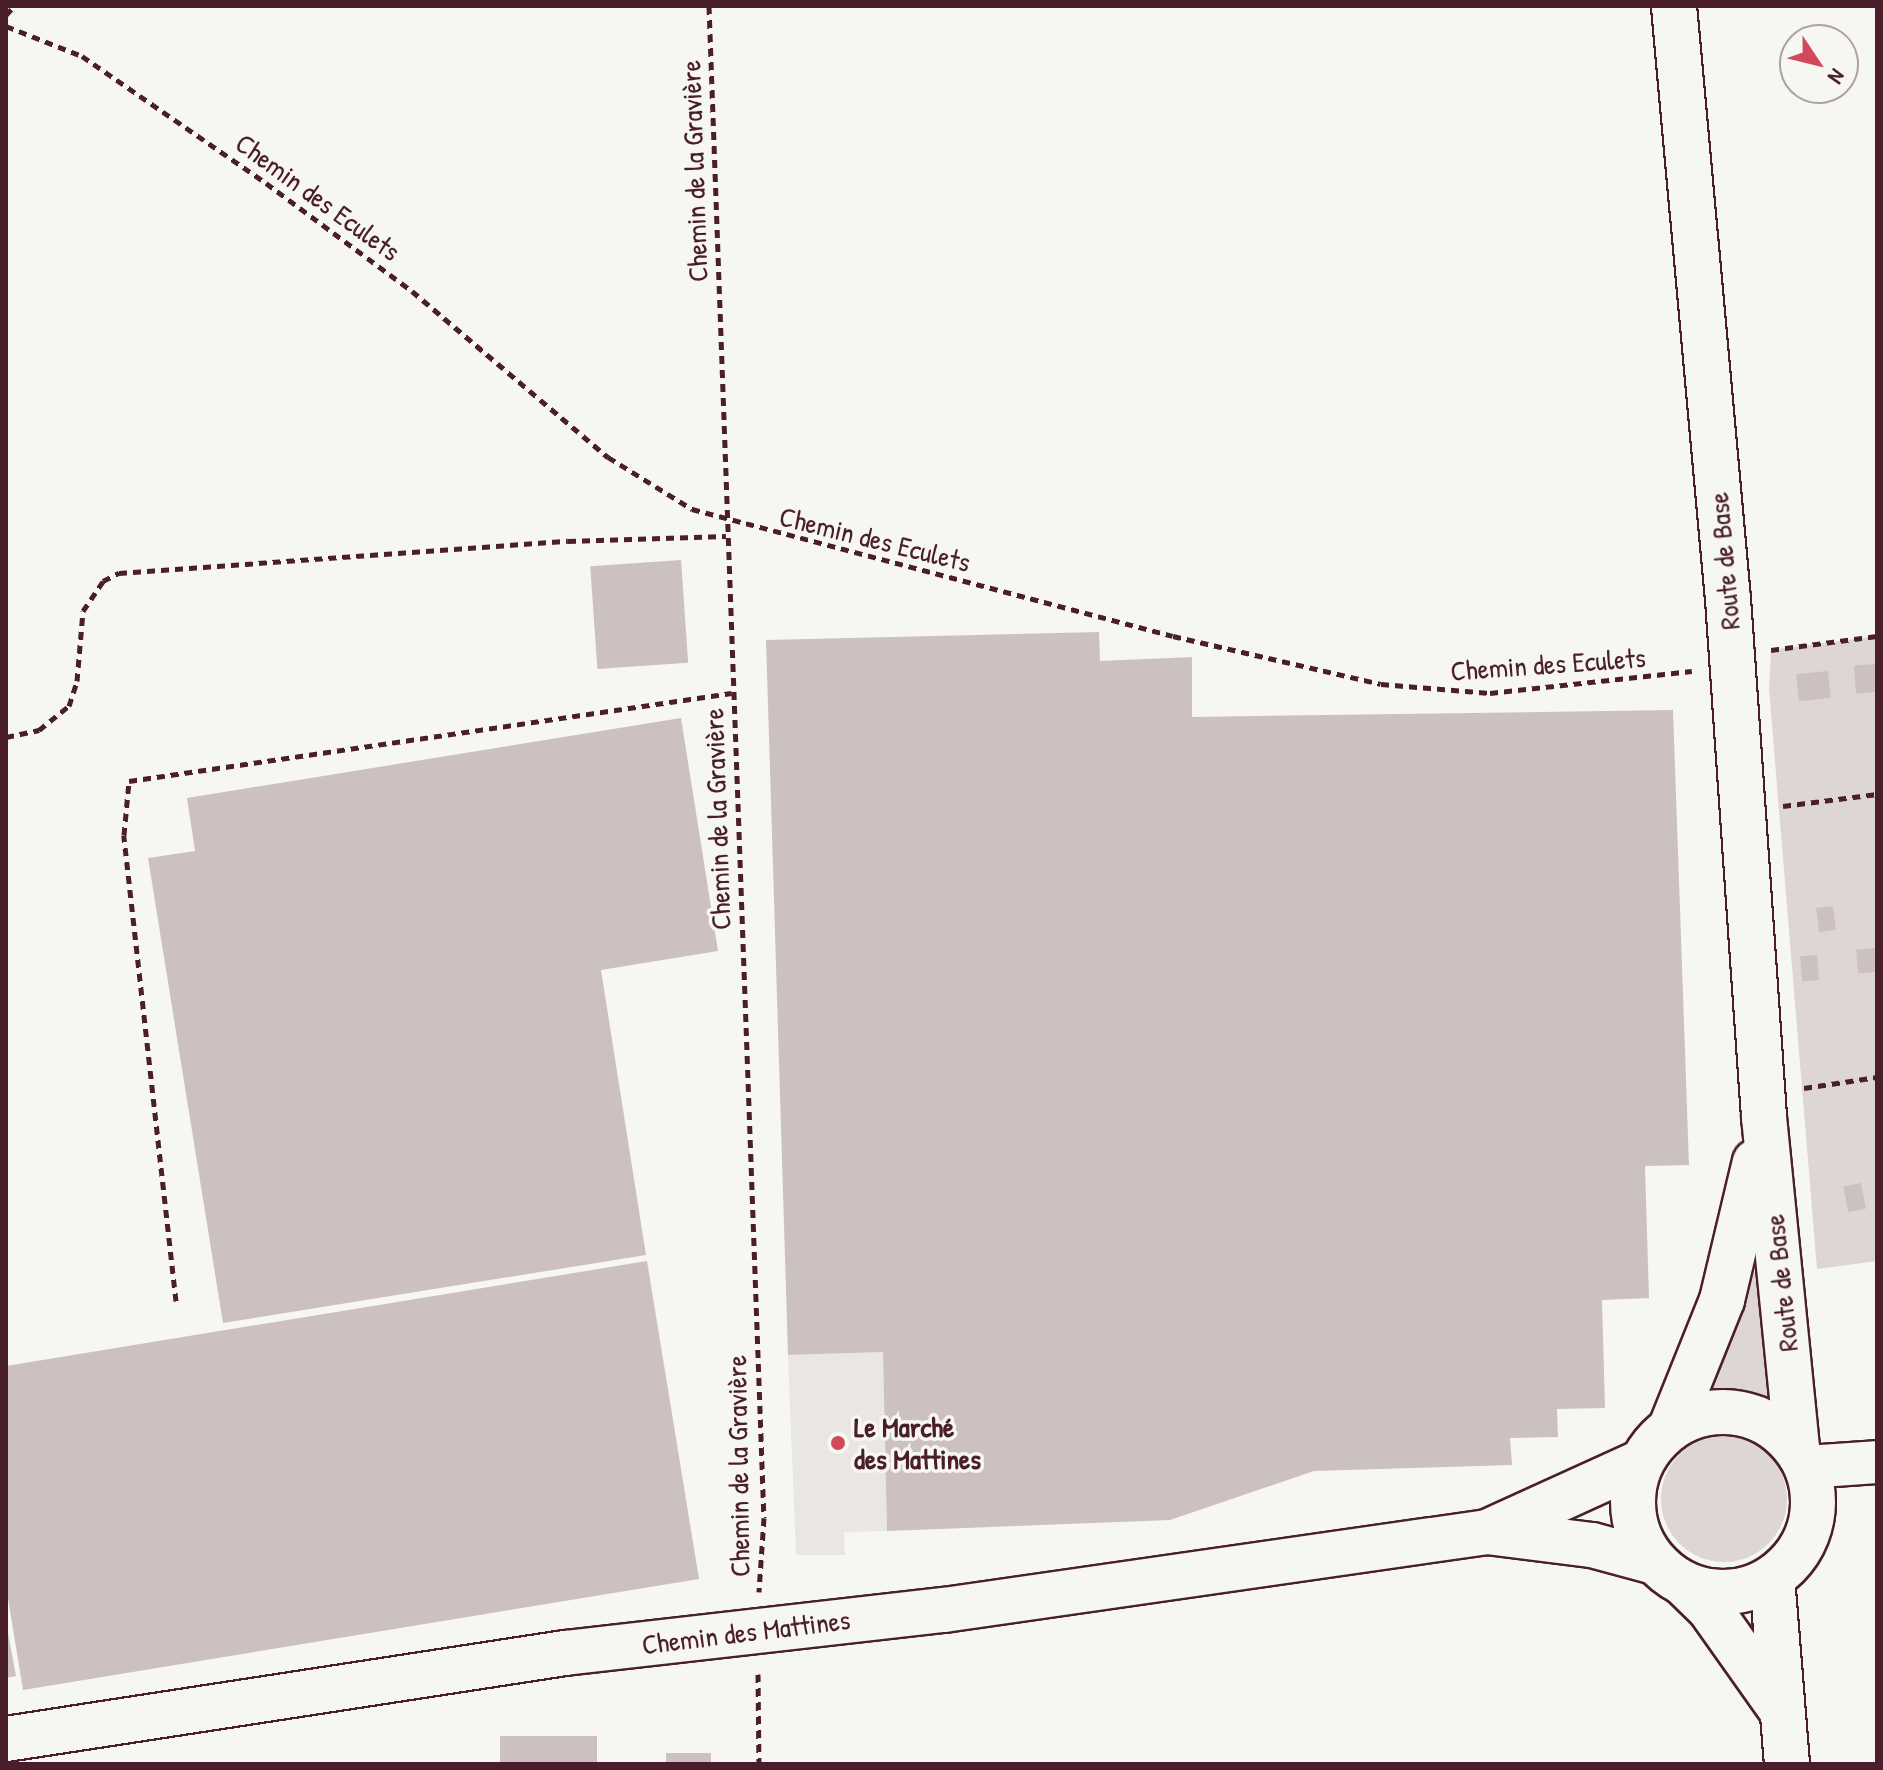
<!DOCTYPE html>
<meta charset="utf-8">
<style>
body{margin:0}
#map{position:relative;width:1883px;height:1770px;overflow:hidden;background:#f6f6f2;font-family:"Patrick Hand",sans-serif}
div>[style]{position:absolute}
.built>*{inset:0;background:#e9e6e3}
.green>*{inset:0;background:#ddd6d5}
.round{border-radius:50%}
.building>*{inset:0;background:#ccc1c0;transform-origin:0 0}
.path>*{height:5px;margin-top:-2.5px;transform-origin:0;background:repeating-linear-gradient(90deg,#4a1f2b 0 8px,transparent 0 14px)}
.roads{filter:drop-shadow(2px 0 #4a1f2b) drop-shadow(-2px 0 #4a1f2b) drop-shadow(0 2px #4a1f2b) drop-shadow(0 -2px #4a1f2b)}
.street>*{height:42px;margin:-21px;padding:0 21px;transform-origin:21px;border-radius:21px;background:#f6f6f2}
.secondary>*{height:44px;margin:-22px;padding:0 22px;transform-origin:22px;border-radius:22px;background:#f6f6f2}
.secondary>.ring{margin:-22px;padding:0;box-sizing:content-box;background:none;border:44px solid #f6f6f2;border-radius:50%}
.dots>*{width:22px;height:22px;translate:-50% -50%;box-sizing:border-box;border:4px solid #f6f6f2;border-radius:50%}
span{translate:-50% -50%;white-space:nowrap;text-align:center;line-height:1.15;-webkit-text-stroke:7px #f6f6f2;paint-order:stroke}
.street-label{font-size:28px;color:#4a1f2b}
.poi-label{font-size:28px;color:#4a1f2b;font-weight:700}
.left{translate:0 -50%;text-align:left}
.frame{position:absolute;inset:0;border:8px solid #4a1f2b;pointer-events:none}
.north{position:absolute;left:1779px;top:24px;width:80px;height:80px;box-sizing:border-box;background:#f6f6f2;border:2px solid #b1a0a2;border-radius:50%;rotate:125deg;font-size:22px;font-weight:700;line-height:32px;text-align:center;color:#4a1f2b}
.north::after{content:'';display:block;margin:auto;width:28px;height:36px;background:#d1495b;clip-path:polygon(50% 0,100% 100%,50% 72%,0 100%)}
</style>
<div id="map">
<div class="built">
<div style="clip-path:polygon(883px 1352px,887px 1531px,844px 1532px,845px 1555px,796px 1555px,788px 1355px)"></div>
</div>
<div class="green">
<div style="clip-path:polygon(1877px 636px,1877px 1261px,1817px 1269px,1769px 689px,1771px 650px)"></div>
<div style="clip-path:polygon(1755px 1271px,1763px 1272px,1773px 1401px,1706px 1386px)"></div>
<div class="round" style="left:1661px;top:1436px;width:126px;height:126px"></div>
</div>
<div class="building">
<div style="left:681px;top:560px;width:103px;height:91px;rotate:86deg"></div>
<div style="clip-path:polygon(1099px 632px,1100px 661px,1192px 657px,1192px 717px,1673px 710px,1689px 1165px,1645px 1166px,1649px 1298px,1602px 1300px,1605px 1408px,1557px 1409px,1558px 1437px,1510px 1438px,1512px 1465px,1314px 1471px,1170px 1520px,887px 1531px,883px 1352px,788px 1355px,766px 640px)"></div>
<div style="left:1875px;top:664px;width:28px;height:21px;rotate:86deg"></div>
<div style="left:1828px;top:671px;width:27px;height:32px;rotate:84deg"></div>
<div style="clip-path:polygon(681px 718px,718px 951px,601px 970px,646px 1255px,223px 1323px,148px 858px,195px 851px,187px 798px)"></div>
<div style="left:1833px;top:906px;width:24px;height:17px;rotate:83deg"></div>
<div style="left:1875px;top:948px;width:24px;height:19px;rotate:85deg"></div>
<div style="left:1817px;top:955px;width:25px;height:17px;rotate:85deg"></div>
<div style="left:1861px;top:1183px;width:26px;height:18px;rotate:79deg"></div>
<div style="clip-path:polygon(647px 1261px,699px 1579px,23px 1690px,6px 1586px,6px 1366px)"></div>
<div style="clip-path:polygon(6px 1622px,16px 1676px,6px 1678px)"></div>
<div style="left:597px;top:1736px;width:28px;height:97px;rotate:90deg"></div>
<div style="left:711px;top:1753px;width:11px;height:45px;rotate:90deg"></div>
</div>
<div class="path">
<div style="left:709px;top:6px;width:1513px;rotate:87.92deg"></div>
<div style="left:764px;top:1518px;width:74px;rotate:93.9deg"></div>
<div style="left:6px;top:15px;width:12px;rotate:-48deg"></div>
<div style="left:6px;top:26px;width:82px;rotate:21.5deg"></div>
<div style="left:82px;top:56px;width:224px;rotate:34.6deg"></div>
<div style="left:266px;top:183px;width:182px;rotate:36.5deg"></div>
<div style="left:412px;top:291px;width:257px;rotate:40.3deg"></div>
<div style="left:608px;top:457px;width:99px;rotate:31.8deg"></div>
<div style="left:692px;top:509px;width:497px;rotate:14.8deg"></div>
<div style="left:1173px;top:636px;width:213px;rotate:13deg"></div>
<div style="left:1381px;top:684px;width:109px;rotate:4.7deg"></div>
<div style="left:1490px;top:693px;width:203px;rotate:-6.2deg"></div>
<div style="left:1771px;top:650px;width:107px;rotate:-7.5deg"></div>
<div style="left:6px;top:737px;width:34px;rotate:-12deg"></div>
<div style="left:39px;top:730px;width:38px;rotate:-39deg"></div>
<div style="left:69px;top:706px;width:26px;rotate:-72deg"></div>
<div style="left:77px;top:681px;width:70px;rotate:-85.1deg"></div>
<div style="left:83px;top:611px;width:36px;rotate:-56deg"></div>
<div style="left:103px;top:581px;width:18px;rotate:-27deg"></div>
<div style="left:119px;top:573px;width:450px;rotate:-4.1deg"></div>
<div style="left:568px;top:541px;width:158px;rotate:-1.8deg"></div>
<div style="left:1783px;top:806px;width:95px;rotate:-7.3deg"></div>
<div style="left:1804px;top:1088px;width:74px;rotate:-8.6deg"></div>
<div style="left:176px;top:1301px;width:469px;rotate:-96.4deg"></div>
<div style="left:124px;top:835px;width:54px;rotate:-84.7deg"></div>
<div style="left:129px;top:781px;width:609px;rotate:-8.3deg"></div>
<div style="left:758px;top:1674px;width:90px;rotate:89.4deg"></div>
</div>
<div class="roads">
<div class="street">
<div style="left:1806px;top:1467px;width:71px;rotate:-4deg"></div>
</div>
<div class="secondary">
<div style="left:1674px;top:6px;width:595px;rotate:84.8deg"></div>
<div style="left:1728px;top:599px;width:519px;rotate:86.02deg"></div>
<div style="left:1764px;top:1117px;width:335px;rotate:84.3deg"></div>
<div class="ring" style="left:1633px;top:1412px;width:136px;height:136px"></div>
<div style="left:1671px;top:1427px;width:137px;rotate:-68.1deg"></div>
<div style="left:1722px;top:1300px;width:142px;rotate:-76.6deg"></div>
<div style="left:1494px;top:1529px;width:162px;rotate:-24.5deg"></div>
<div style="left:1772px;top:1578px;width:187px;rotate:85.4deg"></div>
<div style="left:1684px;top:1584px;width:35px;rotate:44deg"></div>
<div style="left:1709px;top:1608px;width:121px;rotate:54.7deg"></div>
<div style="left:6px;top:1739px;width:566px;rotate:-8.75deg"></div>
<div style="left:565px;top:1653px;width:381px;rotate:-6.5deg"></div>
<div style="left:944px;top:1610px;width:549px;rotate:-8.17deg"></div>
<div style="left:1487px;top:1532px;width:106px;rotate:7.1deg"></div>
<div style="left:1592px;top:1545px;width:65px;rotate:15.1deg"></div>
</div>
</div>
<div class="dots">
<div style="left:838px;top:1443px;background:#d1495b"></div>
</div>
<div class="street-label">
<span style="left:694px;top:171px;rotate:-92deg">Chemin de la Gravière</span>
<span style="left:318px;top:197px;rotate:36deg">Chemin des Eculets</span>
<span style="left:875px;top:539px;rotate:14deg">Chemin des Eculets</span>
<span style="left:1724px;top:561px;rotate:-95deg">Route de Base</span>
<span style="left:1548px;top:664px;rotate:-4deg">Chemin des Eculets</span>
<span style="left:717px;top:819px;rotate:-92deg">Chemin de la Gravière</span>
<span style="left:1781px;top:1283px;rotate:-96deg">Route de Base</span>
<span style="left:738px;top:1466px;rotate:-91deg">Chemin de la Gravière</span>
<span style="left:746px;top:1632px;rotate:-7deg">Chemin des Mattines</span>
</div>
<div class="poi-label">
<span class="left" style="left:854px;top:1443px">Le Marché<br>des Mattines</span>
</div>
<div class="frame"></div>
<div class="north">N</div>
</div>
